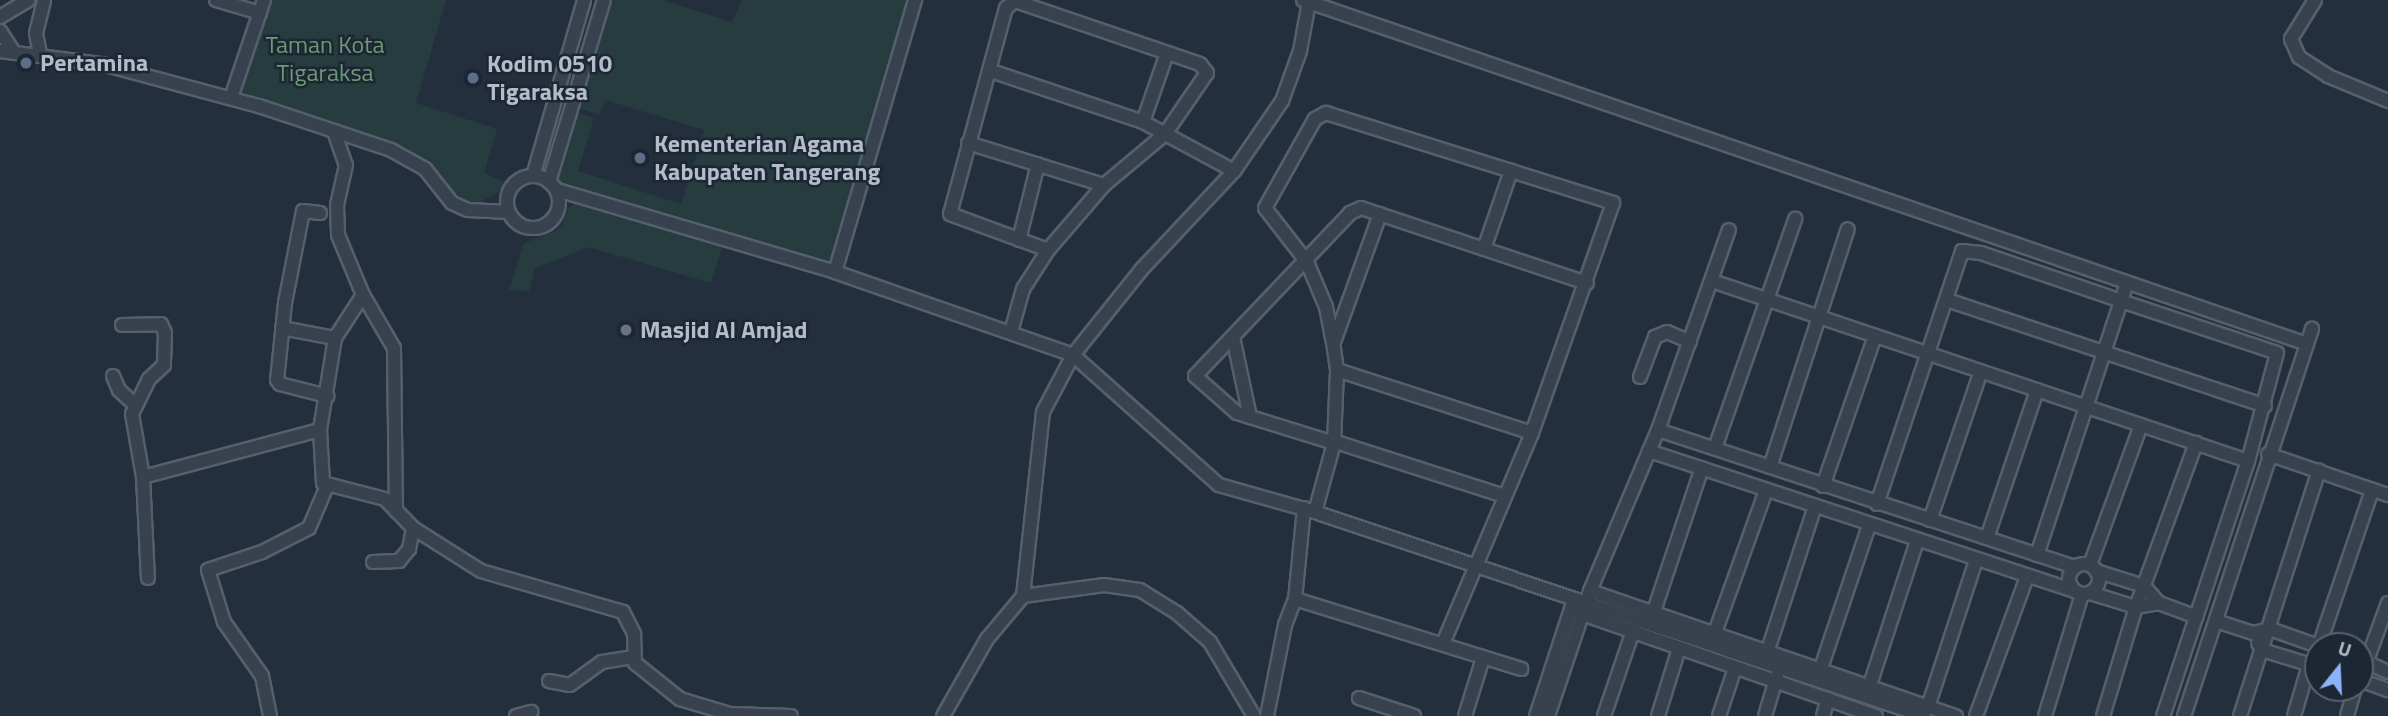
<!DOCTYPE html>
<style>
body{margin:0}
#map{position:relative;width:2388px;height:716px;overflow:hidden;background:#242f3e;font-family:"Titillium Web",sans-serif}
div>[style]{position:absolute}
.green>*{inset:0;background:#263c3f}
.roads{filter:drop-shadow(2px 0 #565f6c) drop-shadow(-2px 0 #565f6c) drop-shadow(0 2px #565f6c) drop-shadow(0 -2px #565f6c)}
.minor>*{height:12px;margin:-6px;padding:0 6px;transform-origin:6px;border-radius:6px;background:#38414e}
.minor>.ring{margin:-6px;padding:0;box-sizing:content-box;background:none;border:12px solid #38414e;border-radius:50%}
.dots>*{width:19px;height:19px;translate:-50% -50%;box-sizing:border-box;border:4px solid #1d2633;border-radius:50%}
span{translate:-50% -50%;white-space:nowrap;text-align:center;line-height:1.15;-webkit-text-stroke:5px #1d2633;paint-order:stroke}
.park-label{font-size:24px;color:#6b9a76}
.poi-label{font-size:24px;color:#b4bcc9;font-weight:700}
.left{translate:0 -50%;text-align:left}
.north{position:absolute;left:2304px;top:632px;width:70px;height:70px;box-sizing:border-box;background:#1d2633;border:2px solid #59626f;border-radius:50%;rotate:18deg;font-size:19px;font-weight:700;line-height:28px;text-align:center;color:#b4bcc9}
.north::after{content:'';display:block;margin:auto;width:24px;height:32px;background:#8ab4f8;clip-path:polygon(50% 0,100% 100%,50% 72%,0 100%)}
</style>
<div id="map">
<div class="green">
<div style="clip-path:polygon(265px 0,446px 0,416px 103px,497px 129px,484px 173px,504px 182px,501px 190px,481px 202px,461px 201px,429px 166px,372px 137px,238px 91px)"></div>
<div style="clip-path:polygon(606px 0,662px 0,732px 22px,742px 0,911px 0,834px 271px,558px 189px,552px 180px,572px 111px,594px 118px,578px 171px,681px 204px,704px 130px,605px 100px,600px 115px,573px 106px)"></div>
<div style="clip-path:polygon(578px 202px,723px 244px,711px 283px,588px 247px,535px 268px,529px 291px,509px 290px,524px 243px,554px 232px,562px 225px,569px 207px)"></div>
</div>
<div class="roads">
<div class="minor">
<div style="left:216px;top:0;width:46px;rotate:16.5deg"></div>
<div style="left:1303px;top:0;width:1061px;rotate:18.91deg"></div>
<div style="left:2315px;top:0;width:46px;rotate:121.6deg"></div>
<div style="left:2291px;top:39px;width:20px;rotate:66deg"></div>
<div style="left:2299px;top:57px;width:35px;rotate:33deg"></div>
<div style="left:2328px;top:76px;width:65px;rotate:22.6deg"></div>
<div style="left:0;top:17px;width:33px;rotate:-31deg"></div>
<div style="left:0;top:31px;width:24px;rotate:57deg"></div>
<div style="left:0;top:51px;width:103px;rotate:7.3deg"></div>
<div style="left:102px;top:64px;width:163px;rotate:15deg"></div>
<div style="left:259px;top:106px;width:139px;rotate:18.4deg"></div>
<div style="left:391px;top:150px;width:39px;rotate:29deg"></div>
<div style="left:425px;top:169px;width:43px;rotate:51.5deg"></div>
<div style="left:452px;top:203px;width:17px;rotate:24deg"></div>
<div style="left:468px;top:210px;width:41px;rotate:2.8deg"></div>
<div style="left:40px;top:54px;width:21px;rotate:-101deg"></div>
<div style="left:36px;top:33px;width:34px;rotate:-76deg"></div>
<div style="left:991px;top:71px;width:160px;rotate:18.5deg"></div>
<div style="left:1143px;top:122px;width:103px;rotate:28.3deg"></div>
<div style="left:231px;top:98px;width:103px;rotate:-71.4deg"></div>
<div style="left:1143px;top:122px;width:73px;rotate:-70.8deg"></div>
<div style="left:334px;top:131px;width:36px;rotate:71deg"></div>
<div style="left:346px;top:165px;width:41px;rotate:102.7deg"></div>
<div style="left:337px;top:205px;width:30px;rotate:88deg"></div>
<div style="left:338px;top:235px;width:65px;rotate:67.4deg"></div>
<div style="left:363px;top:295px;width:61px;rotate:59.7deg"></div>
<div style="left:394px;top:348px;width:163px;rotate:89.3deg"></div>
<div style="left:968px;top:143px;width:142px;rotate:17.2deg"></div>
<div style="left:533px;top:176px;width:183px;rotate:-73.8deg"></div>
<div class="ring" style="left:507px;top:176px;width:40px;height:40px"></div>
<div style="left:549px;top:182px;width:190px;rotate:-73.2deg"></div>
<div style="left:557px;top:190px;width:290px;rotate:16.4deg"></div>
<div style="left:835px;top:272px;width:252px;rotate:19.2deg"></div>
<div style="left:1073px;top:355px;width:195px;rotate:41.7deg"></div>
<div style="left:1219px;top:485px;width:100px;rotate:15.7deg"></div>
<div style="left:1315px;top:512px;width:642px;rotate:18.52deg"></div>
<div style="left:320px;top:213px;width:17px;rotate:-173deg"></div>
<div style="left:303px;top:211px;width:94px;rotate:101.1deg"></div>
<div style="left:285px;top:303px;width:77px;rotate:95.9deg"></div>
<div style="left:277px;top:380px;width:5px;rotate:53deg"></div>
<div style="left:280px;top:384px;width:49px;rotate:14.3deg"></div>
<div style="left:1019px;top:240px;width:78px;rotate:-76deg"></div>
<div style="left:1484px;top:249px;width:83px;rotate:-70.9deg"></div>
<div style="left:835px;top:272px;width:284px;rotate:-73.6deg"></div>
<div style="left:1712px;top:281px;width:565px;rotate:18.56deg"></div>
<div style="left:363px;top:295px;width:51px;rotate:123.1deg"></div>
<div style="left:335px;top:338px;width:93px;rotate:99.3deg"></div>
<div style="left:320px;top:430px;width:53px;rotate:86.8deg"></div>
<div style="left:323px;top:483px;width:64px;rotate:14.5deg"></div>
<div style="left:385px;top:499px;width:40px;rotate:46deg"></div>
<div style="left:413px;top:528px;width:80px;rotate:32.3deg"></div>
<div style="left:481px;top:571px;width:148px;rotate:16.1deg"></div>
<div style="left:623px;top:612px;width:25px;rotate:63deg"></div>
<div style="left:634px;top:634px;width:29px;rotate:88deg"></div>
<div style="left:635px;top:663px;width:58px;rotate:38.7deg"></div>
<div style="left:680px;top:699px;width:52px;rotate:16.7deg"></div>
<div style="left:730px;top:714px;width:61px;rotate:1.9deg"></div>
<div style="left:1947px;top:300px;width:335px;rotate:18.4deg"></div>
<div style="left:122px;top:325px;width:39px;rotate:-1deg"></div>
<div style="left:161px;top:324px;width:10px;rotate:66deg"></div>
<div style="left:165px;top:333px;width:32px;rotate:92deg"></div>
<div style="left:164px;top:365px;width:21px;rotate:137deg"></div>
<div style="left:149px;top:379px;width:39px;rotate:116deg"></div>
<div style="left:132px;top:414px;width:64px;rotate:80.1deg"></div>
<div style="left:143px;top:477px;width:101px;rotate:87.2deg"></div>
<div style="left:282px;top:328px;width:54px;rotate:10.7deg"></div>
<div style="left:1011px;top:332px;width:45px;rotate:-74.4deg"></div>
<div style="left:1023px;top:289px;width:46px;rotate:-57.3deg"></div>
<div style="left:1048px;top:250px;width:86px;rotate:-49.3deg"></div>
<div style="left:1104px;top:185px;width:80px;rotate:-39.9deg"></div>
<div style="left:1165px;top:134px;width:74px;rotate:-55.5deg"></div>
<div style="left:1207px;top:73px;width:11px;rotate:-128deg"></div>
<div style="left:1200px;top:64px;width:195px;rotate:-161.2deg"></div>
<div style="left:1015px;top:1px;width:11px;rotate:142deg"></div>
<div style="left:1006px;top:8px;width:213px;rotate:105.2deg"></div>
<div style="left:950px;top:214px;width:104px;rotate:20.2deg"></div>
<div style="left:1233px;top:337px;width:82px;rotate:78deg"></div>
<div style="left:1334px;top:342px;width:136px;rotate:-70.2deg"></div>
<div style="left:1337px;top:370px;width:205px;rotate:17.9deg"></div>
<div style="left:113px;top:376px;width:15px;rotate:67deg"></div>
<div style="left:119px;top:390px;width:21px;rotate:43deg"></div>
<div style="left:1640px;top:377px;width:43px;rotate:-69.4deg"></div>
<div style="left:1655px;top:337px;width:13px;rotate:-23deg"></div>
<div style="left:1667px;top:332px;width:25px;rotate:23deg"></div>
<div style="left:1658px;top:430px;width:439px;rotate:18.2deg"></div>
<div style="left:1333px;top:441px;width:180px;rotate:17.8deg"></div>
<div style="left:1334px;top:443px;width:102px;rotate:-162.8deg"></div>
<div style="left:1237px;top:413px;width:56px;rotate:-138.6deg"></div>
<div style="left:1195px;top:376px;width:225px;rotate:-46.4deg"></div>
<div style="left:1350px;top:213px;width:12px;rotate:-24deg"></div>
<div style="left:1361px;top:208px;width:238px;rotate:18.4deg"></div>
<div style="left:1715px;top:448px;width:243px;rotate:-70.7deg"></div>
<div style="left:1649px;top:451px;width:448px;rotate:18.2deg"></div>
<div style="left:2268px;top:454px;width:127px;rotate:18.9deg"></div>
<div style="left:1770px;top:467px;width:250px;rotate:-71.9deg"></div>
<div style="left:143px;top:477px;width:183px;rotate:-14.9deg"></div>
<div style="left:1823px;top:486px;width:159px;rotate:-70.9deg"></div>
<div style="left:1877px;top:504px;width:267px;rotate:-71.4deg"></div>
<div style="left:1962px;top:251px;width:19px;rotate:6deg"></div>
<div style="left:1981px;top:253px;width:148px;rotate:18.9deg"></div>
<div style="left:2121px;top:301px;width:19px;rotate:-72deg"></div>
<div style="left:1304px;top:508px;width:91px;rotate:95.6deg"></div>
<div style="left:1295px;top:599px;width:237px;rotate:17.2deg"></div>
<div style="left:1315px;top:512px;width:72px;rotate:-74.6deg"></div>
<div style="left:1334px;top:443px;width:73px;rotate:-87.6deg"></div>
<div style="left:1337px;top:370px;width:27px;rotate:-98deg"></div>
<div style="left:1333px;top:343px;width:37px;rotate:-101deg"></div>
<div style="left:1326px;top:307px;width:49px;rotate:-112.9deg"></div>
<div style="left:1307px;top:262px;width:68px;rotate:-127.9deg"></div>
<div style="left:1265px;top:208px;width:102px;rotate:-60.7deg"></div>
<div style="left:1315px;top:119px;width:13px;rotate:-29deg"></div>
<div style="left:1326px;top:113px;width:301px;rotate:17.4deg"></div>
<div style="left:1613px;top:203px;width:244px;rotate:109.4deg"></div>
<div style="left:1532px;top:433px;width:229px;rotate:112.9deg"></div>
<div style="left:1930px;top:520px;width:157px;rotate:-71.1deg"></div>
<div style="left:1987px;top:538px;width:156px;rotate:-71.3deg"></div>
<div style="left:2037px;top:555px;width:268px;rotate:-71.7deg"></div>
<div style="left:2121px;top:301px;width:164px;rotate:18.4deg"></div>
<div style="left:2277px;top:353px;width:112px;rotate:105deg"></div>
<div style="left:2248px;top:461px;width:269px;rotate:108.4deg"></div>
<div style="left:373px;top:562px;width:26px;rotate:-2deg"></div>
<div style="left:399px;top:561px;width:16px;rotate:-50deg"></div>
<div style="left:409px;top:549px;width:21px;rotate:-79deg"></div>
<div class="ring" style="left:2069px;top:564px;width:18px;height:18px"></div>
<div style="left:2090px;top:565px;width:149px;rotate:-70deg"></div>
<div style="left:2096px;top:571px;width:50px;rotate:17.4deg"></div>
<div style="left:2144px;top:586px;width:23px;rotate:49deg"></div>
<div style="left:1590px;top:591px;width:387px;rotate:18.9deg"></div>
<div style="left:2090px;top:593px;width:48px;rotate:16.9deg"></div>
<div style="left:2136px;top:607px;width:23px;rotate:-10deg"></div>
<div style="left:2159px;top:603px;width:40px;rotate:20.2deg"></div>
<div style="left:1023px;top:596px;width:82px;rotate:-7.7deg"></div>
<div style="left:1104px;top:585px;width:36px;rotate:8deg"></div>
<div style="left:1140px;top:590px;width:44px;rotate:31.9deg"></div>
<div style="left:1177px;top:613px;width:44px;rotate:41.3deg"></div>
<div style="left:1210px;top:642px;width:86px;rotate:59.3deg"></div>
<div style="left:1571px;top:610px;width:323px;rotate:19.2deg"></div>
<div style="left:1651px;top:620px;width:160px;rotate:-71.5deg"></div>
<div style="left:2216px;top:621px;width:39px;rotate:18deg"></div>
<div style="left:2253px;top:633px;width:17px;rotate:-13deg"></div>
<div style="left:2270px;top:629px;width:51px;rotate:19.5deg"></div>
<div style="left:1712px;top:641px;width:160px;rotate:-70.3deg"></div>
<div style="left:2258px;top:643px;width:8px;rotate:60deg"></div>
<div style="left:2262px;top:650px;width:59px;rotate:16.9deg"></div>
<div style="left:2319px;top:646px;width:165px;rotate:-71.2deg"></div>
<div style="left:1767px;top:653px;width:155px;rotate:-71.9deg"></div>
<div style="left:2360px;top:659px;width:31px;rotate:25deg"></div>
<div style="left:2366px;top:663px;width:64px;rotate:-69.9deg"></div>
<div style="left:1820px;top:671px;width:154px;rotate:-71.4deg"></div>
<div style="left:2360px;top:680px;width:30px;rotate:20deg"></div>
<div style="left:549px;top:681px;width:21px;rotate:11deg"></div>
<div style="left:570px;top:685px;width:39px;rotate:-36deg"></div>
<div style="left:602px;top:662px;width:31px;rotate:-9deg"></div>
<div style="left:1867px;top:694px;width:161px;rotate:-71.9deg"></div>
<div style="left:1359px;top:698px;width:58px;rotate:18.1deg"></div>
<div style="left:1928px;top:707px;width:155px;rotate:-71.9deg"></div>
<div style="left:270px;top:716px;width:41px;rotate:-101.3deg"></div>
<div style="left:262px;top:676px;width:66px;rotate:-125.1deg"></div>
<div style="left:224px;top:622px;width:54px;rotate:-107.1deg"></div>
<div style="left:208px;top:570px;width:57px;rotate:-18.4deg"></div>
<div style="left:262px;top:552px;width:53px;rotate:-27.1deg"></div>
<div style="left:309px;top:528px;width:46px;rotate:-66.8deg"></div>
<div style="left:516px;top:716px;width:16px;rotate:-15deg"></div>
<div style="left:943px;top:716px;width:89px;rotate:-60.3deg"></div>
<div style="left:987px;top:639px;width:56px;rotate:-50.1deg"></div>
<div style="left:1023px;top:596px;width:185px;rotate:-83.8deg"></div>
<div style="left:1043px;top:412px;width:64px;rotate:-62.2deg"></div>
<div style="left:1073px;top:355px;width:109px;rotate:-51.3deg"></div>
<div style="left:1141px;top:270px;width:136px;rotate:-46.8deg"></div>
<div style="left:1234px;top:171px;width:85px;rotate:-55.6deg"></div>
<div style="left:1282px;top:101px;width:53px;rotate:-70.2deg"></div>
<div style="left:1300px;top:51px;width:50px;rotate:-79.6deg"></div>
<div style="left:1267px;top:716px;width:93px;rotate:-78.8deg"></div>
<div style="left:1285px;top:625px;width:28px;rotate:-69deg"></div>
<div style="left:1465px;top:716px;width:61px;rotate:-72.8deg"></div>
<div style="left:1536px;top:716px;width:119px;rotate:-71.9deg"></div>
<div style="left:1548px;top:716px;width:132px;rotate:-71.4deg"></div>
<div style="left:1590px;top:591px;width:175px;rotate:-67.1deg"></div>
<div style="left:1658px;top:430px;width:212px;rotate:-70.5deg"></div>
<div style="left:1604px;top:716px;width:90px;rotate:-71.2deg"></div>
<div style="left:1658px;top:716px;width:71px;rotate:-72.8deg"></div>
<div style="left:1719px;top:716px;width:51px;rotate:-71.6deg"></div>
<div style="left:1765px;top:716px;width:42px;rotate:-73.3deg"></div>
<div style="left:1823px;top:716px;width:18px;rotate:-74deg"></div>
<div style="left:1976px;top:716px;width:148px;rotate:-69.9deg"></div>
<div style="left:2045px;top:716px;width:127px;rotate:-73.1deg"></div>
<div style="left:2103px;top:716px;width:114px;rotate:-73.2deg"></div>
<div style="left:2136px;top:607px;width:175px;rotate:-69.9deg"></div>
<div style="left:2184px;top:716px;width:408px;rotate:-71.7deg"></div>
<div style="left:2240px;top:716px;width:258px;rotate:-72.2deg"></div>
<div style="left:2294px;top:716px;width:53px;rotate:-73.6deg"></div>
<div style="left:2347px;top:716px;width:29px;rotate:-74deg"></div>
</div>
</div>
<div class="dots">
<div style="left:26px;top:63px;background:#5c6f8a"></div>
<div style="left:473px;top:78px;background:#5c6f8a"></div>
<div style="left:640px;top:158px;background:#5c6f8a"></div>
<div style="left:626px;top:330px;background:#6b7280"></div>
</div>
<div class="park-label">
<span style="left:325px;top:59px">Taman Kota<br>Tigaraksa</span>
</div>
<div class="poi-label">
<span class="left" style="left:40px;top:63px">Pertamina</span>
<span class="left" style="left:487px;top:78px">Kodim 0510<br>Tigaraksa</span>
<span class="left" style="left:654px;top:158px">Kementerian Agama<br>Kabupaten Tangerang</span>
<span class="left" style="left:640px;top:330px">Masjid Al Amjad</span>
</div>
<div class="north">U</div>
</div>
